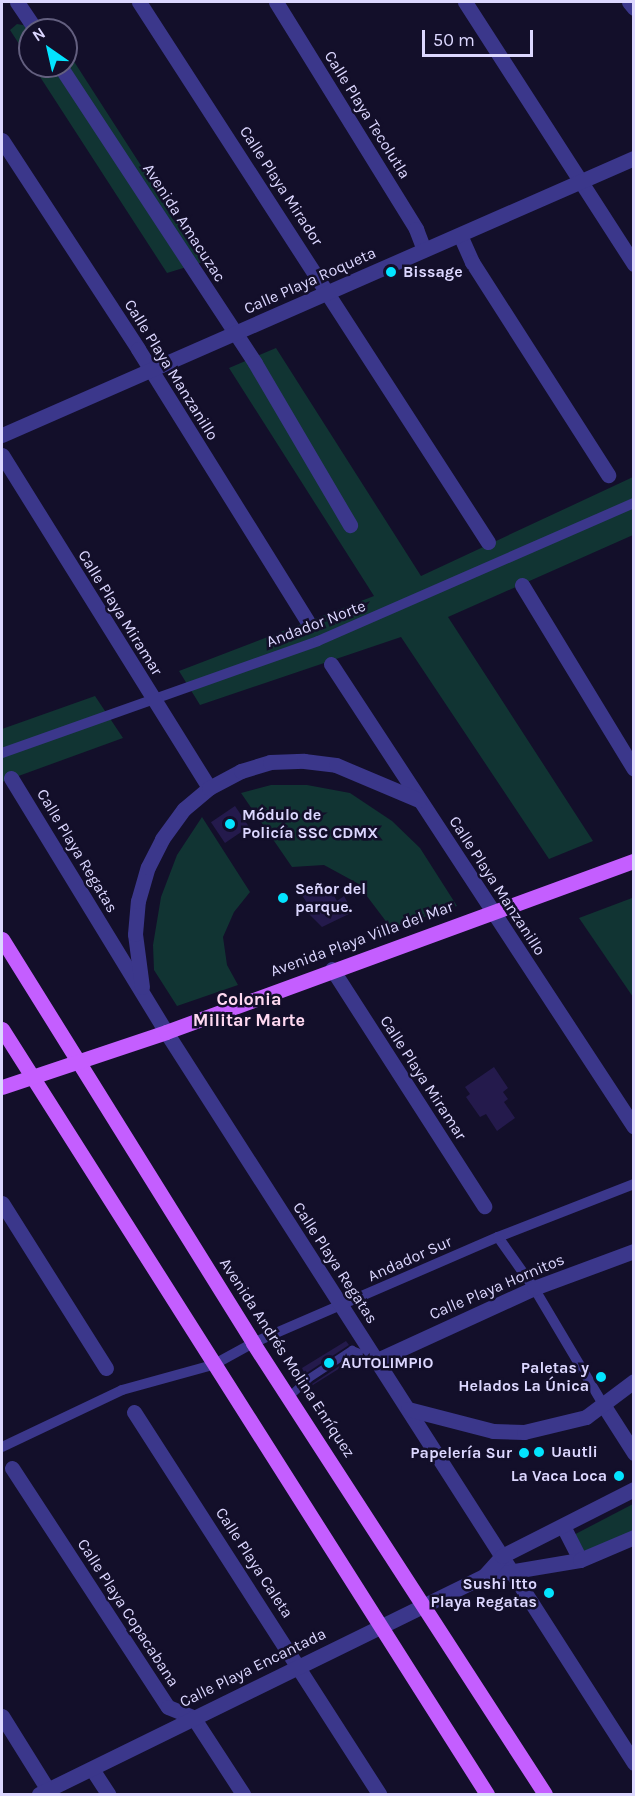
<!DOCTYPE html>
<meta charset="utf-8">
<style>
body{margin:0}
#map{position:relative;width:635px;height:1796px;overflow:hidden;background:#130f2a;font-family:Karla,sans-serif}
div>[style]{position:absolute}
.green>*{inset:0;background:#113433}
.building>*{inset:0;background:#241a4c;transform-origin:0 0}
.service>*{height:8px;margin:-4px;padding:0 4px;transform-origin:4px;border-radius:4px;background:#3b378b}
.pedestrian>*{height:10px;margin:-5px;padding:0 5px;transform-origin:5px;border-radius:5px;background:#3b378b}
.minor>*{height:15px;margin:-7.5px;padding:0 7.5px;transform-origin:7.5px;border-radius:7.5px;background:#3b378b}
.tertiary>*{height:15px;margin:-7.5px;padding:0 7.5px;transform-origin:7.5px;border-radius:7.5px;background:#3b378b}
.primary>*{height:15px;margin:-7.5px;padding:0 7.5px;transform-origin:7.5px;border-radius:7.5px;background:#c45eff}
.dots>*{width:16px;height:16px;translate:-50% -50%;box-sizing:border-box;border:3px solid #130f2a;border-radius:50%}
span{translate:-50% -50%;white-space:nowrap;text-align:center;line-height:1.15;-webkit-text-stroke:5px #130f2a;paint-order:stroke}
.street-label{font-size:16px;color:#dcd7ff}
.poi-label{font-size:16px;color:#dcd7ff;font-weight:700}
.left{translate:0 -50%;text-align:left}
.right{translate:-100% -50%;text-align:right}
.neighbourhood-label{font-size:18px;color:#ffd9f1;font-weight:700}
.frame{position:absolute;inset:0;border:3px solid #dcd7ff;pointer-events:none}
.north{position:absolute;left:18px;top:18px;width:60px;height:60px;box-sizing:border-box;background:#130f2a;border:2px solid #635f7f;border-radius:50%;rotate:326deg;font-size:16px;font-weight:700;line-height:24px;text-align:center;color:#dcd7ff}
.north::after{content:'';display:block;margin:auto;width:21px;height:27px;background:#03e4ff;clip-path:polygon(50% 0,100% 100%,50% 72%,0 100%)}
.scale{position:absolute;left:422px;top:30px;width:111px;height:27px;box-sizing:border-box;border:3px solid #dcd7ff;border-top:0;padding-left:8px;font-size:18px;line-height:21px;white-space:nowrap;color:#dcd7ff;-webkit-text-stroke:4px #130f2a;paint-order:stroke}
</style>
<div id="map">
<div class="green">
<div style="clip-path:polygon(17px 24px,53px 30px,30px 30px,30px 61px,10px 30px)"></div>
<div style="clip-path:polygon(66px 49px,203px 262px,167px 273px,33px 66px,66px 66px)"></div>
<div style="clip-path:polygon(276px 348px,421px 576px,633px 477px,633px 535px,448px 617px,593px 841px,549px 859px,401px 637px,200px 705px,179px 671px,374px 596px,229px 368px)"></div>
<div style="clip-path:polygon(95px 696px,123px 738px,2px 782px,2px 729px)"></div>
<div style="clip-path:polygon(271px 785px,307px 785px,350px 793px,392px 821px,420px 848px,457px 906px,391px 928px,357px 883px,324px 865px,292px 867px,241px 793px)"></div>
<div style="clip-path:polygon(202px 817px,250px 892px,234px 912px,223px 937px,227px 965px,238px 985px,177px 1006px,154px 970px,153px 945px,161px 897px,177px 855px)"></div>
<div style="clip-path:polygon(632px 898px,634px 901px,633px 997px,579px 918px)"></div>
<div style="clip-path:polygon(633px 1504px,633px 1535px,585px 1556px,564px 1540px)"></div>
</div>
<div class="building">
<div style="left:235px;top:806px;width:25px;height:29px;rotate:56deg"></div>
<div style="clip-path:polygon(311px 885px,314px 891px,321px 886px,327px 895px,332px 892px,337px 901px,344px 896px,353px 912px,322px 927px,302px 907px,307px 903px,300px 892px)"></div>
<div style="clip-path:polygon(494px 1067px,508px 1088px,503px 1092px,508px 1099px,504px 1102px,515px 1118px,497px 1131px,486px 1114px,480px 1117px,466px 1097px,470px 1094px,465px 1087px)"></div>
<div style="clip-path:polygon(346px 1341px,349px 1345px,305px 1374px,302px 1368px)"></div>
<div style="clip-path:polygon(353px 1357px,356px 1358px,313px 1385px,312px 1384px)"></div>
</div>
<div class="service">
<div style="left:290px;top:1396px;width:25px;rotate:-43deg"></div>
<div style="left:308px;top:1379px;width:53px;rotate:-33.4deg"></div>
<div style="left:352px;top:1350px;width:22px;rotate:22deg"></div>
</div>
<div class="pedestrian">
<div style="left:2px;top:753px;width:335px;rotate:-19.5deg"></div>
<div style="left:318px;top:641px;width:345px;rotate:-23.6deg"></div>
<div style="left:498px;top:1237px;width:62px;rotate:54.8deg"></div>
<div style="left:534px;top:1288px;width:137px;rotate:59.3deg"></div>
<div style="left:2px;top:1447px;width:133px;rotate:-25.4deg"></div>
<div style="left:122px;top:1390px;width:94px;rotate:-15.4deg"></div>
<div style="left:213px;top:1365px;width:46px;rotate:-28.8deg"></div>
<div style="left:253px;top:1343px;width:267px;rotate:-23.4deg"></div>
<div style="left:498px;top:1237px;width:146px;rotate:-21.3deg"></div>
</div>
<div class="minor">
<div style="left:17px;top:2px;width:34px;rotate:56deg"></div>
<div style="left:139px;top:2px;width:643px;rotate:57.13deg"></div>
<div style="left:276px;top:2px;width:267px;rotate:58.3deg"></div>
<div style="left:416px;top:229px;width:22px;rotate:69deg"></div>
<div style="left:465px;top:2px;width:312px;rotate:57.2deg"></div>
<div style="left:629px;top:2px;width:8px;rotate:50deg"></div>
<div style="left:60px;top:66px;width:355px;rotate:56.7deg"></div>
<div style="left:255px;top:363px;width:188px;rotate:59.6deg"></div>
<div style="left:2px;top:140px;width:249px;rotate:56.9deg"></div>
<div style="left:138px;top:349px;width:320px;rotate:58.1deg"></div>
<div style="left:460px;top:235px;width:30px;rotate:66deg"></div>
<div style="left:472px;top:262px;width:253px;rotate:57.4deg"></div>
<div style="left:2px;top:455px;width:392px;rotate:58.1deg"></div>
<div style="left:522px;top:585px;width:215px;rotate:58.7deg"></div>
<div style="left:331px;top:664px;width:553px;rotate:56.8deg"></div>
<div style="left:11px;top:778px;width:298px;rotate:58.6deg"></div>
<div style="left:166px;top:1032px;width:868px;rotate:57.37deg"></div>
<div style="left:332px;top:969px;width:282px;rotate:57.3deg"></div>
<div style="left:142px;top:987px;width:53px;rotate:-97.5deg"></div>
<div style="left:135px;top:934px;width:33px;rotate:-85deg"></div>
<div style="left:138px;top:901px;width:35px;rotate:-74deg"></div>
<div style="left:148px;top:867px;width:31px;rotate:-63deg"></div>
<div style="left:162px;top:839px;width:37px;rotate:-54deg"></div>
<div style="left:184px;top:809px;width:33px;rotate:-40deg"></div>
<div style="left:209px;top:788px;width:36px;rotate:-28deg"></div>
<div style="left:241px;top:771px;width:30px;rotate:-17deg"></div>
<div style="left:270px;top:762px;width:34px;rotate:-2deg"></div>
<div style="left:304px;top:761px;width:32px;rotate:7deg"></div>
<div style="left:336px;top:765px;width:90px;rotate:22.9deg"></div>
<div style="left:2px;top:1203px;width:195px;rotate:57.8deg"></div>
<div style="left:377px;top:1360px;width:173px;rotate:-24.6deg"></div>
<div style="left:534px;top:1288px;width:107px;rotate:-20.3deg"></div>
<div style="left:604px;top:1406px;width:56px;rotate:57.4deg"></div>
<div style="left:408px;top:1409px;width:88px;rotate:14.5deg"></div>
<div style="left:493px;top:1431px;width:31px;rotate:2deg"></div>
<div style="left:524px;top:1432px;width:64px;rotate:-13.6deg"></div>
<div style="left:586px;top:1417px;width:60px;rotate:-36.9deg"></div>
<div style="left:134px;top:1412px;width:454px;rotate:57.3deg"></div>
<div style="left:12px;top:1468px;width:285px;rotate:56.9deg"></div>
<div style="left:168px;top:1707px;width:27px;rotate:22deg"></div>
<div style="left:193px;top:1717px;width:92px;rotate:57deg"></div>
<div style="left:563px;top:1526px;width:38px;rotate:63deg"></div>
<div style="left:484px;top:1576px;width:97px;rotate:-9.5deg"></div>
<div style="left:580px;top:1560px;width:59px;rotate:-23.1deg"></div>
<div style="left:2px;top:1716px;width:87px;rotate:58.1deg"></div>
<div style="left:92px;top:1769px;width:30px;rotate:57deg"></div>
<div style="left:39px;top:1794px;width:496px;rotate:-26.1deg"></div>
<div style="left:484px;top:1576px;width:27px;rotate:-48deg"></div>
<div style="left:502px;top:1556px;width:148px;rotate:-26.9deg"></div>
</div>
<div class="tertiary">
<div style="left:2px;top:435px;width:690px;rotate:-23.67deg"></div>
</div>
<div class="primary">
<div style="left:2px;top:939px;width:476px;rotate:58.1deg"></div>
<div style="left:253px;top:1343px;width:537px;rotate:57.08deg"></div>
<div style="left:2px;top:1029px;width:906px;rotate:57.63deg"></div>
<div style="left:2px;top:1087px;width:173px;rotate:-18.5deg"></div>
<div style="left:166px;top:1032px;width:498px;rotate:-20.1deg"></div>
</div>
<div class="dots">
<div style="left:391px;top:272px;background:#03e4ff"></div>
<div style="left:230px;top:824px;background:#03e4ff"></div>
<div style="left:283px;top:898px;background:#03e4ff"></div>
<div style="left:329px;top:1363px;background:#03e4ff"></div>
<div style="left:601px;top:1377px;background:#03e4ff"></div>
<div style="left:539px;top:1452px;background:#03e4ff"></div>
<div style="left:524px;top:1453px;background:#03e4ff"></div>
<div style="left:619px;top:1476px;background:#03e4ff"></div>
<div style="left:549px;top:1593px;background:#03e4ff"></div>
</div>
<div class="street-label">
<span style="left:367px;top:115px;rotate:58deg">Calle Playa Tecolutla</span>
<span style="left:281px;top:186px;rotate:57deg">Calle Playa Mirador</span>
<span style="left:184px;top:223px;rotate:57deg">Avenida Amacuzac</span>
<span style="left:310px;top:281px;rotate:-24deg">Calle Playa Roqueta</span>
<span style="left:171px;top:370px;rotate:58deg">Calle Playa Manzanillo</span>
<span style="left:120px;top:613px;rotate:58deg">Calle Playa Miramar</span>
<span style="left:316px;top:624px;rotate:-21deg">Andador Norte</span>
<span style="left:77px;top:851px;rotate:59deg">Calle Playa Regatas</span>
<span style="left:497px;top:886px;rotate:57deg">Calle Playa Manzanillo</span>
<span style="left:362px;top:939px;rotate:-20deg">Avenida Playa Villa del Mar</span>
<span style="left:423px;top:1078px;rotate:57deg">Calle Playa Miramar</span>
<span style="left:410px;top:1259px;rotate:-24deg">Andador Sur</span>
<span style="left:335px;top:1263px;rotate:57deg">Calle Playa Regatas</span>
<span style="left:497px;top:1287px;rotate:-23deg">Calle Playa Hornitos</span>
<span style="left:287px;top:1358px;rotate:57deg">Avenida Andrés Molina Enríquez</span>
<span style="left:254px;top:1563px;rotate:57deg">Calle Playa Caleta</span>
<span style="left:128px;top:1613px;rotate:57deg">Calle Playa Copacabana</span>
<span style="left:253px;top:1668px;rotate:-26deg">Calle Playa Encantada</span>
</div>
<div class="poi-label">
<span class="left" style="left:403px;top:272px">Bissage</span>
<span class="left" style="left:242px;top:824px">Módulo de<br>Policía SSC CDMX</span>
<span class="left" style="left:295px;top:898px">Señor del<br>parque.</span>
<span class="left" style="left:341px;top:1363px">AUTOLIMPIO</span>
<span class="right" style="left:589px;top:1377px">Paletas y<br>Helados La Única</span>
<span class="left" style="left:551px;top:1452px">Uautli</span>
<span class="right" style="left:512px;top:1453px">Papelería Sur</span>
<span class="right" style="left:607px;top:1476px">La Vaca Loca</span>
<span class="right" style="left:537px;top:1593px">Sushi Itto<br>Playa Regatas</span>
</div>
<div class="neighbourhood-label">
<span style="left:249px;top:1010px">Colonia<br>Militar Marte</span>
</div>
<div class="frame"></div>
<div class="north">N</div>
<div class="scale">50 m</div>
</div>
